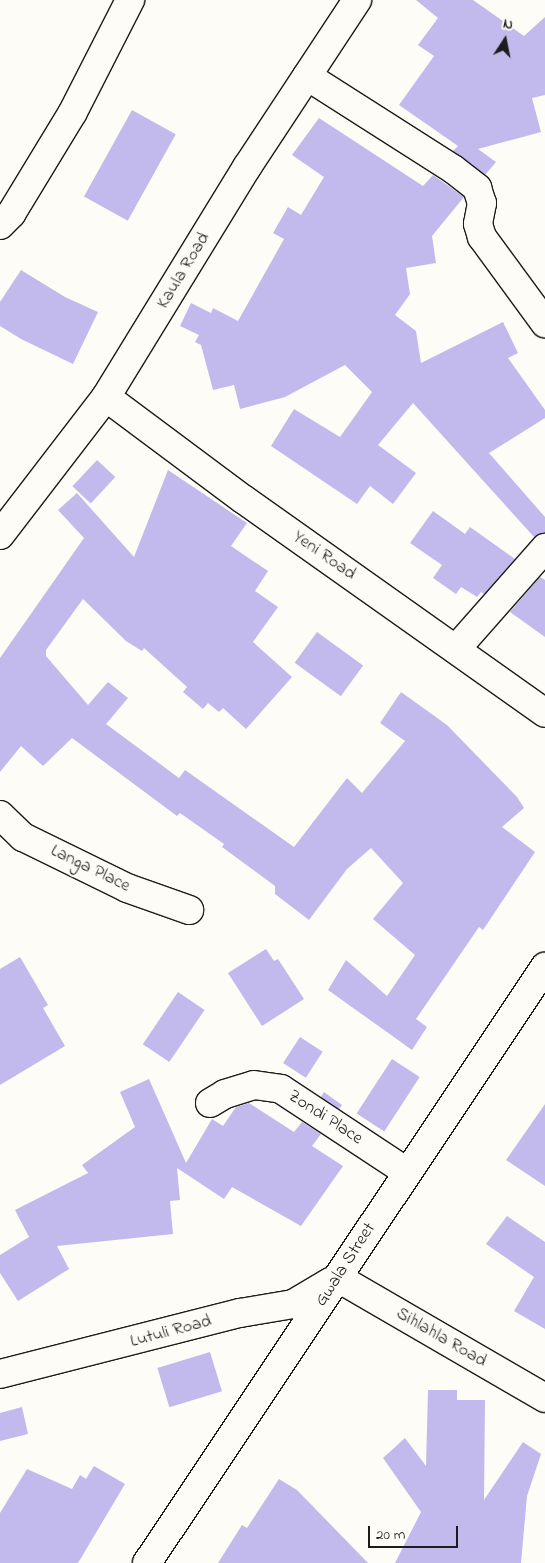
<!DOCTYPE html>
<style>
body{margin:0}
#map{position:relative;width:545px;height:1563px;overflow:hidden;background:#fdfcf7;font-family:"Indie Flower",sans-serif}
div>[style]{position:absolute}
.building>*{inset:0;background:#c2baec;transform-origin:0 0}
.roads{filter:drop-shadow(1px 0 #1c1c1c) drop-shadow(-1px 0 #1c1c1c) drop-shadow(0 1px #1c1c1c) drop-shadow(0 -1px #1c1c1c)}
.minor>*{height:28px;margin:-14px;padding:0 14px;transform-origin:14px;border-radius:14px;background:#fdfcf7}
span{translate:-50% -50%;white-space:nowrap;text-align:center;line-height:1.15;-webkit-text-stroke:4px #fdfcf7;paint-order:stroke}
.street-label{font-size:18px;color:#1c1c1c}
.north{position:absolute;left:480px;top:15px;width:50px;height:50px;-webkit-text-stroke:4px #fdfcf7;paint-order:stroke;rotate:11deg;font-size:14px;font-weight:700;line-height:20px;text-align:center;color:#1c1c1c}
.north::after{content:'';display:block;margin:auto;width:18px;height:22px;background:#1c1c1c;clip-path:polygon(50% 0,100% 100%,50% 72%,0 100%)}
.scale{position:absolute;left:368px;top:1526px;width:90px;height:22px;box-sizing:border-box;border:2px solid #1c1c1c;border-top:0;padding-left:6px;font-size:15px;line-height:18px;white-space:nowrap;color:#1c1c1c;-webkit-text-stroke:4px #fdfcf7;paint-order:stroke}
</style>
<div id="map">
<div class="building">
<div style="clip-path:polygon(416px 0,473px 0,524px 36px,545px 17px,545px 95px,532px 98px,541px 132px,478px 149px,496px 162px,485px 175px,453px 151px,458px 146px,399px 105px,434px 56px,418px 45px,438px 18px)"></div>
<div style="left:132px;top:110px;width:50px;height:99px;rotate:29deg"></div>
<div style="clip-path:polygon(319px 118px,423px 186px,433px 175px,464px 197px,432px 236px,436px 263px,406px 268px,410px 294px,395px 315px,416px 331px,421px 363px,503px 322px,518px 353px,508px 358px,545px 410px,545px 418px,489px 453px,545px 517px,545px 533px,534px 537px,413px 403px,378px 445px,416px 473px,393px 504px,370px 486px,357px 504px,271px 446px,294px 409px,340px 437px,372px 392px,345px 365px,285px 397px,240px 409px,234px 385px,213px 390px,201px 345px,195px 342px,199px 335px,180px 326px,191px 303px,211px 313px,213px 308px,238px 321px,284px 239px,273px 233px,288px 207px,301px 215px,324px 177px,292px 155px)"></div>
<div style="clip-path:polygon(21px 270px,65px 297px,98px 312px,73px 364px,21px 339px,0 326px,0 302px)"></div>
<div style="left:97px;top:460px;width:25px;height:36px;rotate:43deg"></div>
<div style="clip-path:polygon(168px 470px,247px 523px,231px 546px,268px 571px,255px 591px,278px 607px,253px 642px,292px 677px,246px 729px,223px 708px,219px 712px,208px 703px,203px 709px,183px 692px,187px 687px,144px 648px,142px 651px,126px 641px,83px 599px,46px 650px,46px 656px,88px 705px,108px 682px,128px 698px,106px 724px,179px 778px,185px 770px,294px 847px,347px 778px,362px 793px,405px 741px,380px 723px,401px 692px,447px 725px,517px 797px,524px 808px,502px 827px,535px 852px,483px 930px,479px 927px,416px 1019px,427px 1027px,412px 1050px,328px 990px,346px 960px,387px 996px,415px 955px,373px 919px,403px 883px,371px 848px,347px 869px,309px 920px,275px 894px,275px 886px,222px 847px,224px 844px,180px 813px,177px 816px,72px 738px,43px 766px,21px 746px,0 772px,0 658px,84px 538px,58px 510px,77px 493px,134px 557px)"></div>
<div style="clip-path:polygon(433px 511px,465px 534px,470px 527px,515px 559px,484px 594px,481px 592px,477px 597px,461px 587px,456px 594px,433px 578px,442px 565px,410px 543px)"></div>
<div style="clip-path:polygon(540px 577px,545px 580px,545px 637px,510px 612px)"></div>
<div style="left:317px;top:632px;width:57px;height:38px;rotate:36deg"></div>
<div style="clip-path:polygon(266px 949px,274px 961px,278px 959px,304px 999px,262px 1026px,228px 973px)"></div>
<div style="clip-path:polygon(20px 957px,48px 1005px,43px 1008px,65px 1046px,0 1085px,0 969px)"></div>
<div style="left:178px;top:992px;width:32px;height:63px;rotate:34deg"></div>
<div style="left:300px;top:1037px;width:27px;height:31px;rotate:33deg"></div>
<div style="left:392px;top:1059px;width:33px;height:65px;rotate:33deg"></div>
<div style="clip-path:polygon(149px 1079px,186px 1163px,212px 1119px,223px 1126px,236px 1107px,249px 1103px,294px 1132px,302px 1122px,321px 1134px,312px 1146px,343px 1166px,301px 1226px,232px 1187px,224px 1199px,177px 1168px,180px 1200px,170px 1201px,173px 1234px,57px 1246px,69px 1269px,18px 1301px,0 1273px,0 1255px,29px 1237px,15px 1210px,88px 1173px,82px 1165px,135px 1127px,120px 1092px)"></div>
<div style="clip-path:polygon(324px 1092px,342px 1105px,339px 1109px,321px 1097px)"></div>
<div style="clip-path:polygon(545px 1104px,545px 1186px,506px 1160px)"></div>
<div style="clip-path:polygon(507px 1216px,545px 1242px,545px 1329px,514px 1311px,534px 1277px,486px 1244px)"></div>
<div style="left:210px;top:1352px;width:41px;height:55px;rotate:73deg"></div>
<div style="clip-path:polygon(428px 1390px,457px 1390px,457px 1400px,485px 1400px,484px 1500px,523px 1442px,541px 1454px,527px 1496px,521px 1563px,395px 1563px,421px 1512px,383px 1458px,405px 1438px,426px 1466px)"></div>
<div style="clip-path:polygon(22px 1407px,28px 1434px,0 1441px,0 1413px)"></div>
<div style="clip-path:polygon(94px 1466px,125px 1484px,78px 1563px,0 1563px,0 1513px,27px 1469px,72px 1489px,80px 1475px,86px 1479px)"></div>
<div style="clip-path:polygon(279px 1479px,297px 1490px,368px 1563px,218px 1563px,242px 1525px,247px 1528px)"></div>
</div>
<div class="roads">
<div class="minor">
<div style="left:307px;top:76px;width:173px;rotate:32.5deg"></div>
<div style="left:453px;top:169px;width:31px;rotate:38deg"></div>
<div style="left:477px;top:188px;width:16px;rotate:72deg"></div>
<div style="left:482px;top:203px;width:21px;rotate:101deg"></div>
<div style="left:478px;top:224px;width:14px;rotate:73deg"></div>
<div style="left:482px;top:237px;width:107px;rotate:53.8deg"></div>
<div style="left:0;top:225px;width:16px;rotate:-45deg"></div>
<div style="left:11px;top:214px;width:119px;rotate:-58.7deg"></div>
<div style="left:73px;top:112px;width:126px;rotate:-63deg"></div>
<div style="left:106px;top:397px;width:171px;rotate:36.7deg"></div>
<div style="left:243px;top:499px;width:370px;rotate:35.3deg"></div>
<div style="left:0;top:535px;width:174px;rotate:-52.5deg"></div>
<div style="left:106px;top:397px;width:270px;rotate:-58.5deg"></div>
<div style="left:247px;top:167px;width:200px;rotate:-56.6deg"></div>
<div style="left:456px;top:649px;width:135px;rotate:-48.6deg"></div>
<div style="left:0;top:815px;width:32px;rotate:44deg"></div>
<div style="left:23px;top:837px;width:116px;rotate:26.1deg"></div>
<div style="left:127px;top:888px;width:66px;rotate:19.5deg"></div>
<div style="left:210px;top:1103px;width:17px;rotate:-31deg"></div>
<div style="left:225px;top:1094px;width:30px;rotate:-17deg"></div>
<div style="left:254px;top:1085px;width:27px;rotate:8deg"></div>
<div style="left:281px;top:1089px;width:151px;rotate:33.4deg"></div>
<div style="left:338px;top:1278px;width:239px;rotate:30.1deg"></div>
<div style="left:0;top:1374px;width:248px;rotate:-14.3deg"></div>
<div style="left:240px;top:1313px;width:54px;rotate:-9.6deg"></div>
<div style="left:293px;top:1304px;width:45px;rotate:-30.5deg"></div>
<div style="left:147px;top:1563px;width:717px;rotate:-56.27deg"></div>
</div>
</div>
<div class="street-label">
<span style="left:184px;top:271px;rotate:-59deg">Kaula Road</span>
<span style="left:324px;top:556px;rotate:35deg">Yeni Road</span>
<span style="left:90px;top:869px;rotate:26deg">Langa Place</span>
<span style="left:325px;top:1118px;rotate:33deg">Zondi Place</span>
<span style="left:346px;top:1265px;rotate:-57deg">Gwala Street</span>
<span style="left:171px;top:1332px;rotate:-15deg">Lutuli Road</span>
<span style="left:441px;top:1338px;rotate:30deg">Sihlahla Road</span>
</div>
<div class="north">N</div>
<div class="scale">20 m</div>
</div>
